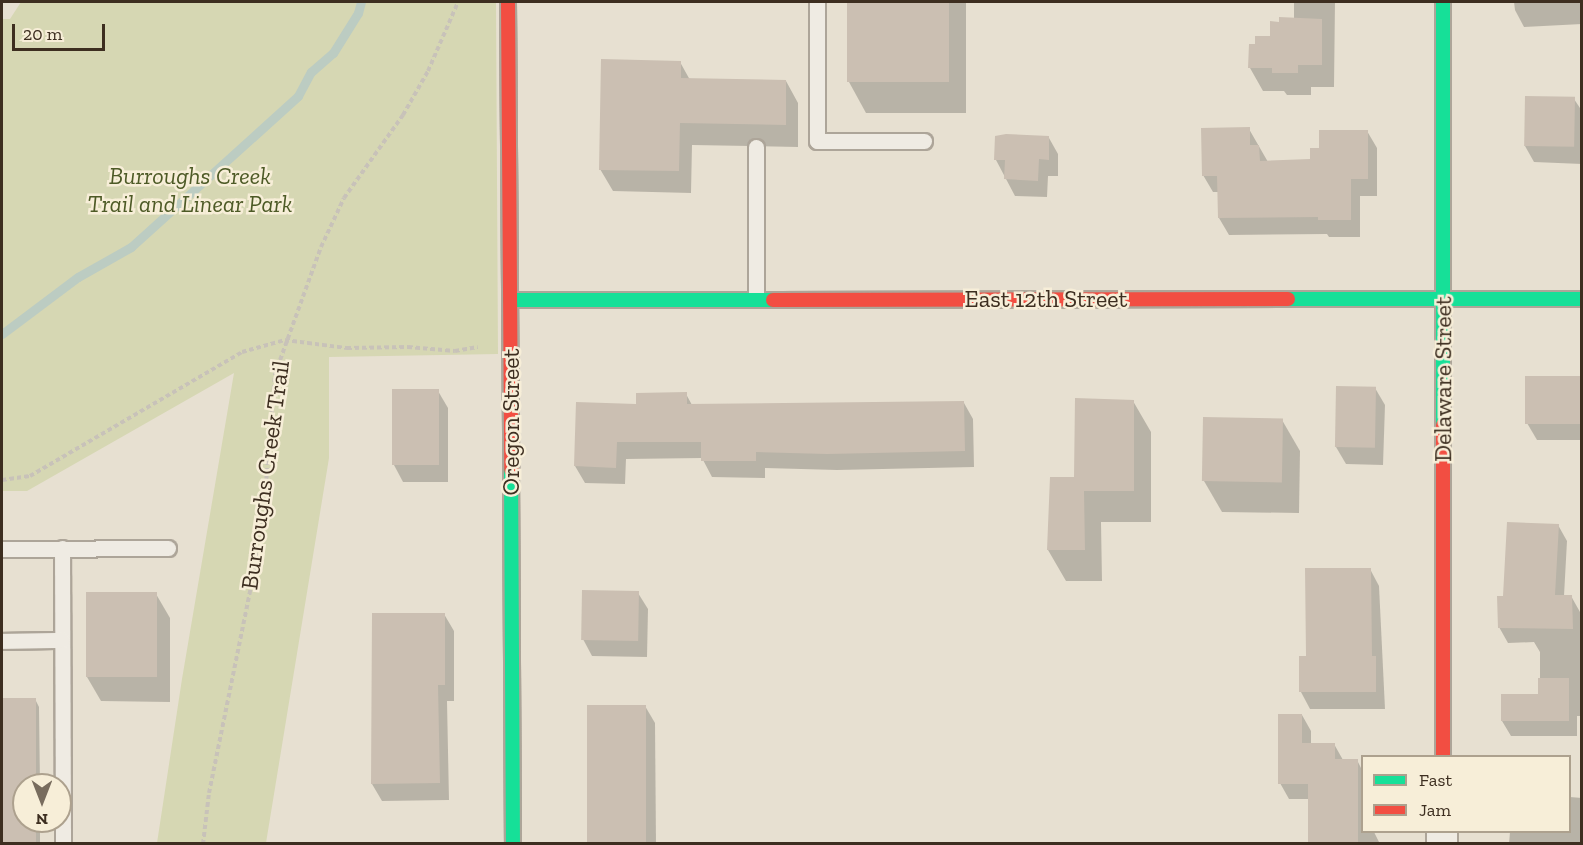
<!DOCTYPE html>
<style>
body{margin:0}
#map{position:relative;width:1583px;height:845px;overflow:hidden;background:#e7e0d1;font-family:"Zilla Slab",serif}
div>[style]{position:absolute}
.green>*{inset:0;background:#d6d7b3}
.shadow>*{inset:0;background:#0003}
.stream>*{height:9px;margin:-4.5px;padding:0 4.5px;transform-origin:4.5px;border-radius:4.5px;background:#bcccc2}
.building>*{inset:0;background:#cbbfb2;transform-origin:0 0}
.path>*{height:4px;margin-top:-2px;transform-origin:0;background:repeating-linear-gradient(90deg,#c8c2b9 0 4.5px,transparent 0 7.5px)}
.roads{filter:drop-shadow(2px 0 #ada599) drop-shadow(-2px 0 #ada599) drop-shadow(0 2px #ada599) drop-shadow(0 -2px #ada599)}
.lane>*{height:15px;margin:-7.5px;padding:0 7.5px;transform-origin:7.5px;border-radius:7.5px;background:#efebe3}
.street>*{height:30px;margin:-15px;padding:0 15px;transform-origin:15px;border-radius:15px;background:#efebe3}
.fast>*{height:14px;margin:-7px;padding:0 7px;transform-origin:7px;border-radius:7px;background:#16e098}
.jam>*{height:14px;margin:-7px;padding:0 7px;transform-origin:7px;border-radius:7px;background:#f24e42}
span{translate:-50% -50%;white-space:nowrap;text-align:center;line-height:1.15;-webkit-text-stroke:5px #f7eed8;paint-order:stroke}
.park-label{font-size:24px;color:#4d5a26;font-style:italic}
.street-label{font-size:24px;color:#3d2e20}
.frame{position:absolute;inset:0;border:3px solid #3d2e20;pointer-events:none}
.legend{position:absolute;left:1361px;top:755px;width:210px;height:78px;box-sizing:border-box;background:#f7eed8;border:2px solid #ada18e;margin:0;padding:8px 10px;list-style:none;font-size:18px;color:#3d2e20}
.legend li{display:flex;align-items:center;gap:12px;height:30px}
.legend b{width:30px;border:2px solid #ada18e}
.north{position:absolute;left:12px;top:773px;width:60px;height:60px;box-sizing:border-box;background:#f7eed8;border:2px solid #ada18e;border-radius:50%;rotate:180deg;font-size:16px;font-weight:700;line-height:24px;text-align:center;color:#3d2e20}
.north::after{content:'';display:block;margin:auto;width:21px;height:27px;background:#786c5e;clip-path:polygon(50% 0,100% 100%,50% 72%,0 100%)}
.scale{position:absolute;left:12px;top:24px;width:93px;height:27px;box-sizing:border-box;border:3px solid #3d2e20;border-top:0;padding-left:8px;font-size:18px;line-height:21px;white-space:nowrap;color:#3d2e20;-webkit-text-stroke:4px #f7eed8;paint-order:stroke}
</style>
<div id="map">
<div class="green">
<div style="clip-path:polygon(21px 2px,496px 2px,498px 354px,329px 357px,329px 458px,266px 843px,157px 843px,182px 679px,234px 373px,27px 491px,2px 491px,2px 19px,10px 19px)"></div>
</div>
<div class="shadow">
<div style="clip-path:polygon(849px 2px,966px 2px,966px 113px,866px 113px,849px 82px)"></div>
<div style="clip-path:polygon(1294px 2px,1335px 2px,1334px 87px,1311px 87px,1311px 95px,1287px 95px,1284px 91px,1263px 91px,1250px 68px,1257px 46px,1271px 38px,1281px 23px,1294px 19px)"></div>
<div style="clip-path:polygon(1514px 2px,1582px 2px,1582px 24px,1524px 27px,1515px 10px)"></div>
<div style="clip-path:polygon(680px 62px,690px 80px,786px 81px,798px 103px,798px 147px,692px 145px,691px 193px,613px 191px,600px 169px)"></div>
<div style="clip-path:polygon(1574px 99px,1582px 111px,1582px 164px,1534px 162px,1525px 146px)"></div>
<div style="clip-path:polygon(1249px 129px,1268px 162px,1311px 160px,1321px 150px,1367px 131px,1377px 148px,1377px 196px,1360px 196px,1360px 237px,1329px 237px,1327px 234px,1229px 235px,1219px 218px,1219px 192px,1213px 192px,1203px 175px)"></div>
<div style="clip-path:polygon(1049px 138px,1058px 154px,1058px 176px,1048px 176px,1047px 197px,1015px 196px,996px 160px)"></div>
<div style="clip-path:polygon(1582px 377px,1582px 440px,1537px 440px,1527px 423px,1527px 378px)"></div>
<div style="clip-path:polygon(1375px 388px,1385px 405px,1383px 465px,1346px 464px,1336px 447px)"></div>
<div style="clip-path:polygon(438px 391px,448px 408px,448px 482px,403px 482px,394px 465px)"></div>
<div style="clip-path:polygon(686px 394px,692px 405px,964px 403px,973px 419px,974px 467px,837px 470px,765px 468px,765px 478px,712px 477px,702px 458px,626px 459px,625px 484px,585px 483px,575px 466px,637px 406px)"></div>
<div style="clip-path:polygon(1133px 401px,1151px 432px,1151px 522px,1101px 522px,1102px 581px,1066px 581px,1048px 550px,1076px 478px)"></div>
<div style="clip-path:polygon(1282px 420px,1300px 451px,1299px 513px,1222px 512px,1204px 481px)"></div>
<div style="clip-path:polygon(1558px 525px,1567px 541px,1564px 596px,1571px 596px,1580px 612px,1582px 716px,1577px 716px,1577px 736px,1511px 736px,1502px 721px,1502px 695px,1540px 695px,1540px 652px,1534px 642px,1508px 643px,1499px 627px,1505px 598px)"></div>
<div style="clip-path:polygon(1370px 569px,1379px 586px,1385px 709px,1310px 709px,1301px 692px,1308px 658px)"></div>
<div style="clip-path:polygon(638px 593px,648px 609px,647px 657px,592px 656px,583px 639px)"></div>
<div style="clip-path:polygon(156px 594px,170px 618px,170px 702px,101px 701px,87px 677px)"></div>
<div style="clip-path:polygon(444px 614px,454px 631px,454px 701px,447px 701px,449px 800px,382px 801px,372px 784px)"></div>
<div style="clip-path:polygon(35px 699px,39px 707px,40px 785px,24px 785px,24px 821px,40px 821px,40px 844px,2px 844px,2px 700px)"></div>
<div style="clip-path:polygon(588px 706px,645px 706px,655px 723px,656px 844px,587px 844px)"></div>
<div style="clip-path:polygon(1302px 715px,1311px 731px,1311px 744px,1334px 744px,1343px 760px,1357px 760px,1362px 770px,1362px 832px,1374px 832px,1380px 844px,1309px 844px,1309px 799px,1289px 799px,1280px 783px)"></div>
<div style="clip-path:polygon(1570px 797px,1582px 798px,1582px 844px,1509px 844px,1510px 832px,1570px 832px)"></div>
</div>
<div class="stream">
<div style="left:2px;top:334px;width:95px;rotate:-36.9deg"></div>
<div style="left:78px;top:277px;width:61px;rotate:-29.5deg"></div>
<div style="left:131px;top:247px;width:225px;rotate:-42.1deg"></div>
<div style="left:298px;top:96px;width:27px;rotate:-62deg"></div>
<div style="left:311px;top:72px;width:29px;rotate:-41deg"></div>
<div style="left:333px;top:53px;width:47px;rotate:-58deg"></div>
<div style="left:358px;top:13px;width:11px;rotate:-75deg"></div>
</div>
<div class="building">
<div style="left:847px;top:2px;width:102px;height:80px"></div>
<div style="clip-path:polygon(1279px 17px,1322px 19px,1322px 65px,1298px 65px,1298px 73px,1272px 73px,1272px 68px,1248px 68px,1249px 44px,1255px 44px,1255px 36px,1270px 36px,1270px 21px,1279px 22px)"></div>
<div style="clip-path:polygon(601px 59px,681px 61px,681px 78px,786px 80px,786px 125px,680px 123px,679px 171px,599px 170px)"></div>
<div style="left:1525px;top:96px;width:50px;height:50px;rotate:1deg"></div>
<div style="clip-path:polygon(1250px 127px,1250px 145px,1259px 145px,1260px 161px,1310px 159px,1310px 148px,1319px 148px,1319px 130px,1368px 130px,1368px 179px,1351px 179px,1351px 220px,1318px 220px,1318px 217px,1218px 218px,1217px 176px,1202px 176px,1201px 128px)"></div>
<div style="clip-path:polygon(1006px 134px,1049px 136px,1049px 160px,1039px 159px,1038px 181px,1004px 179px,1005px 160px,994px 160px,995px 136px)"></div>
<div style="left:1525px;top:376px;width:56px;height:48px"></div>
<div style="left:1336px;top:386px;width:40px;height:61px;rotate:1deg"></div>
<div style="left:392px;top:389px;width:47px;height:76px"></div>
<div style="clip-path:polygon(687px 392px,687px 404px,964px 401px,965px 451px,827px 454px,756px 452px,756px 461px,701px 461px,701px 442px,617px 442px,616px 468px,574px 466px,576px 402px,636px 404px,636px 393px)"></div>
<div style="clip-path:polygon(1075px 398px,1134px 400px,1134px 491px,1084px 491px,1085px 550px,1047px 550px,1050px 477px,1074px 477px)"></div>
<div style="left:1203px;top:417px;width:80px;height:64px;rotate:1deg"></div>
<div style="clip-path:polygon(1507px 522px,1559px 524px,1555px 595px,1572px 595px,1573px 629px,1498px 628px,1497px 596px,1503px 596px)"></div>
<div style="clip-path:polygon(1305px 568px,1371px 568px,1372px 656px,1376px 656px,1376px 692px,1299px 692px,1299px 656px,1306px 656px)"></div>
<div style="left:582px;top:590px;width:57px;height:50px;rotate:1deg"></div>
<div style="left:86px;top:592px;width:71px;height:85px"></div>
<div style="clip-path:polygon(372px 613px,445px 613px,445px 685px,438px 685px,440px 783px,371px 784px)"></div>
<div style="clip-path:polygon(1538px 678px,1569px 678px,1569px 721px,1501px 721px,1501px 694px,1538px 694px)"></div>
<div style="clip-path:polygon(2px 698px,36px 698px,36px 785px,24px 785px,24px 821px,36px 821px,36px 843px,2px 843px)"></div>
<div style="left:587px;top:705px;width:59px;height:138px"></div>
<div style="clip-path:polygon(1278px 714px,1302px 714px,1302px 743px,1335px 743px,1335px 759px,1358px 759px,1358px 843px,1308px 843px,1308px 784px,1278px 784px)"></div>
</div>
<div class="path">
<div style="left:2px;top:480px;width:28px;rotate:-8deg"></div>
<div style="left:30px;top:476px;width:246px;rotate:-30.3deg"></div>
<div style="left:242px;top:352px;width:45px;rotate:-15.6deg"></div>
<div style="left:285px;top:340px;width:63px;rotate:7.4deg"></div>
<div style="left:347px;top:348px;width:61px;rotate:-0.9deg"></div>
<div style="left:408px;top:347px;width:47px;rotate:4.9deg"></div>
<div style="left:455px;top:351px;width:23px;rotate:-10deg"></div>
<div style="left:203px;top:844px;width:51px;rotate:-83.3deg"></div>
<div style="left:209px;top:793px;width:266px;rotate:-78.5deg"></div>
<div style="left:262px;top:532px;width:159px;rotate:-85.3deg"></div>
<div style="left:275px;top:374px;width:135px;rotate:-70.1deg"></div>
<div style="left:321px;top:247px;width:54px;rotate:-64.9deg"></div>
<div style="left:344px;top:198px;width:102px;rotate:-54.6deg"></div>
<div style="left:403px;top:115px;width:51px;rotate:-60.4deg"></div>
<div style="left:428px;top:71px;width:75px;rotate:-66.5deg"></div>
</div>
<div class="roads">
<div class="lane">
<div style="left:817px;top:2px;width:139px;rotate:90deg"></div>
<div style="left:817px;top:141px;width:107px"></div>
<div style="left:756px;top:299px;width:152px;rotate:-90deg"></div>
<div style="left:62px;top:548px;width:296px;rotate:89.8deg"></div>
<div style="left:2px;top:549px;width:166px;rotate:-0.3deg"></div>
<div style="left:2px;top:641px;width:60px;rotate:-1deg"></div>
</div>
<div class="street">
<div style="left:1442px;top:844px;width:12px;rotate:-90deg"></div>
</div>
<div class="fast">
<div style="left:1443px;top:2px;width:423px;rotate:90deg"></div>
<div style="left:1288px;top:299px;width:294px"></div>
<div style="left:510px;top:300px;width:263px"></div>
<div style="left:511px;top:470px;width:374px;rotate:89.7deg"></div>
</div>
<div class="jam">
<div style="left:508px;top:2px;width:468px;rotate:89.6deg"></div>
<div style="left:773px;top:300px;width:515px;rotate:-0.11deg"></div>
<div style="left:1443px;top:425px;width:331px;rotate:90deg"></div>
</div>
</div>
<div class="park-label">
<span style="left:190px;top:190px">Burroughs Creek<br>Trail and Linear Park</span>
</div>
<div class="street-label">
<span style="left:1046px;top:299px">East 12th Street</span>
<span style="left:1443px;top:379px;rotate:-90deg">Delaware Street</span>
<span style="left:511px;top:422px;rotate:-90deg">Oregon Street</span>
<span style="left:265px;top:475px;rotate:-82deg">Burroughs Creek Trail</span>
</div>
<div class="frame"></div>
<ul class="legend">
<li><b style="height:8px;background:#16e098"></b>Fast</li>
<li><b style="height:8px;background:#f24e42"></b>Jam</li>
</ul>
<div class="north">N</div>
<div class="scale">20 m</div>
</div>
